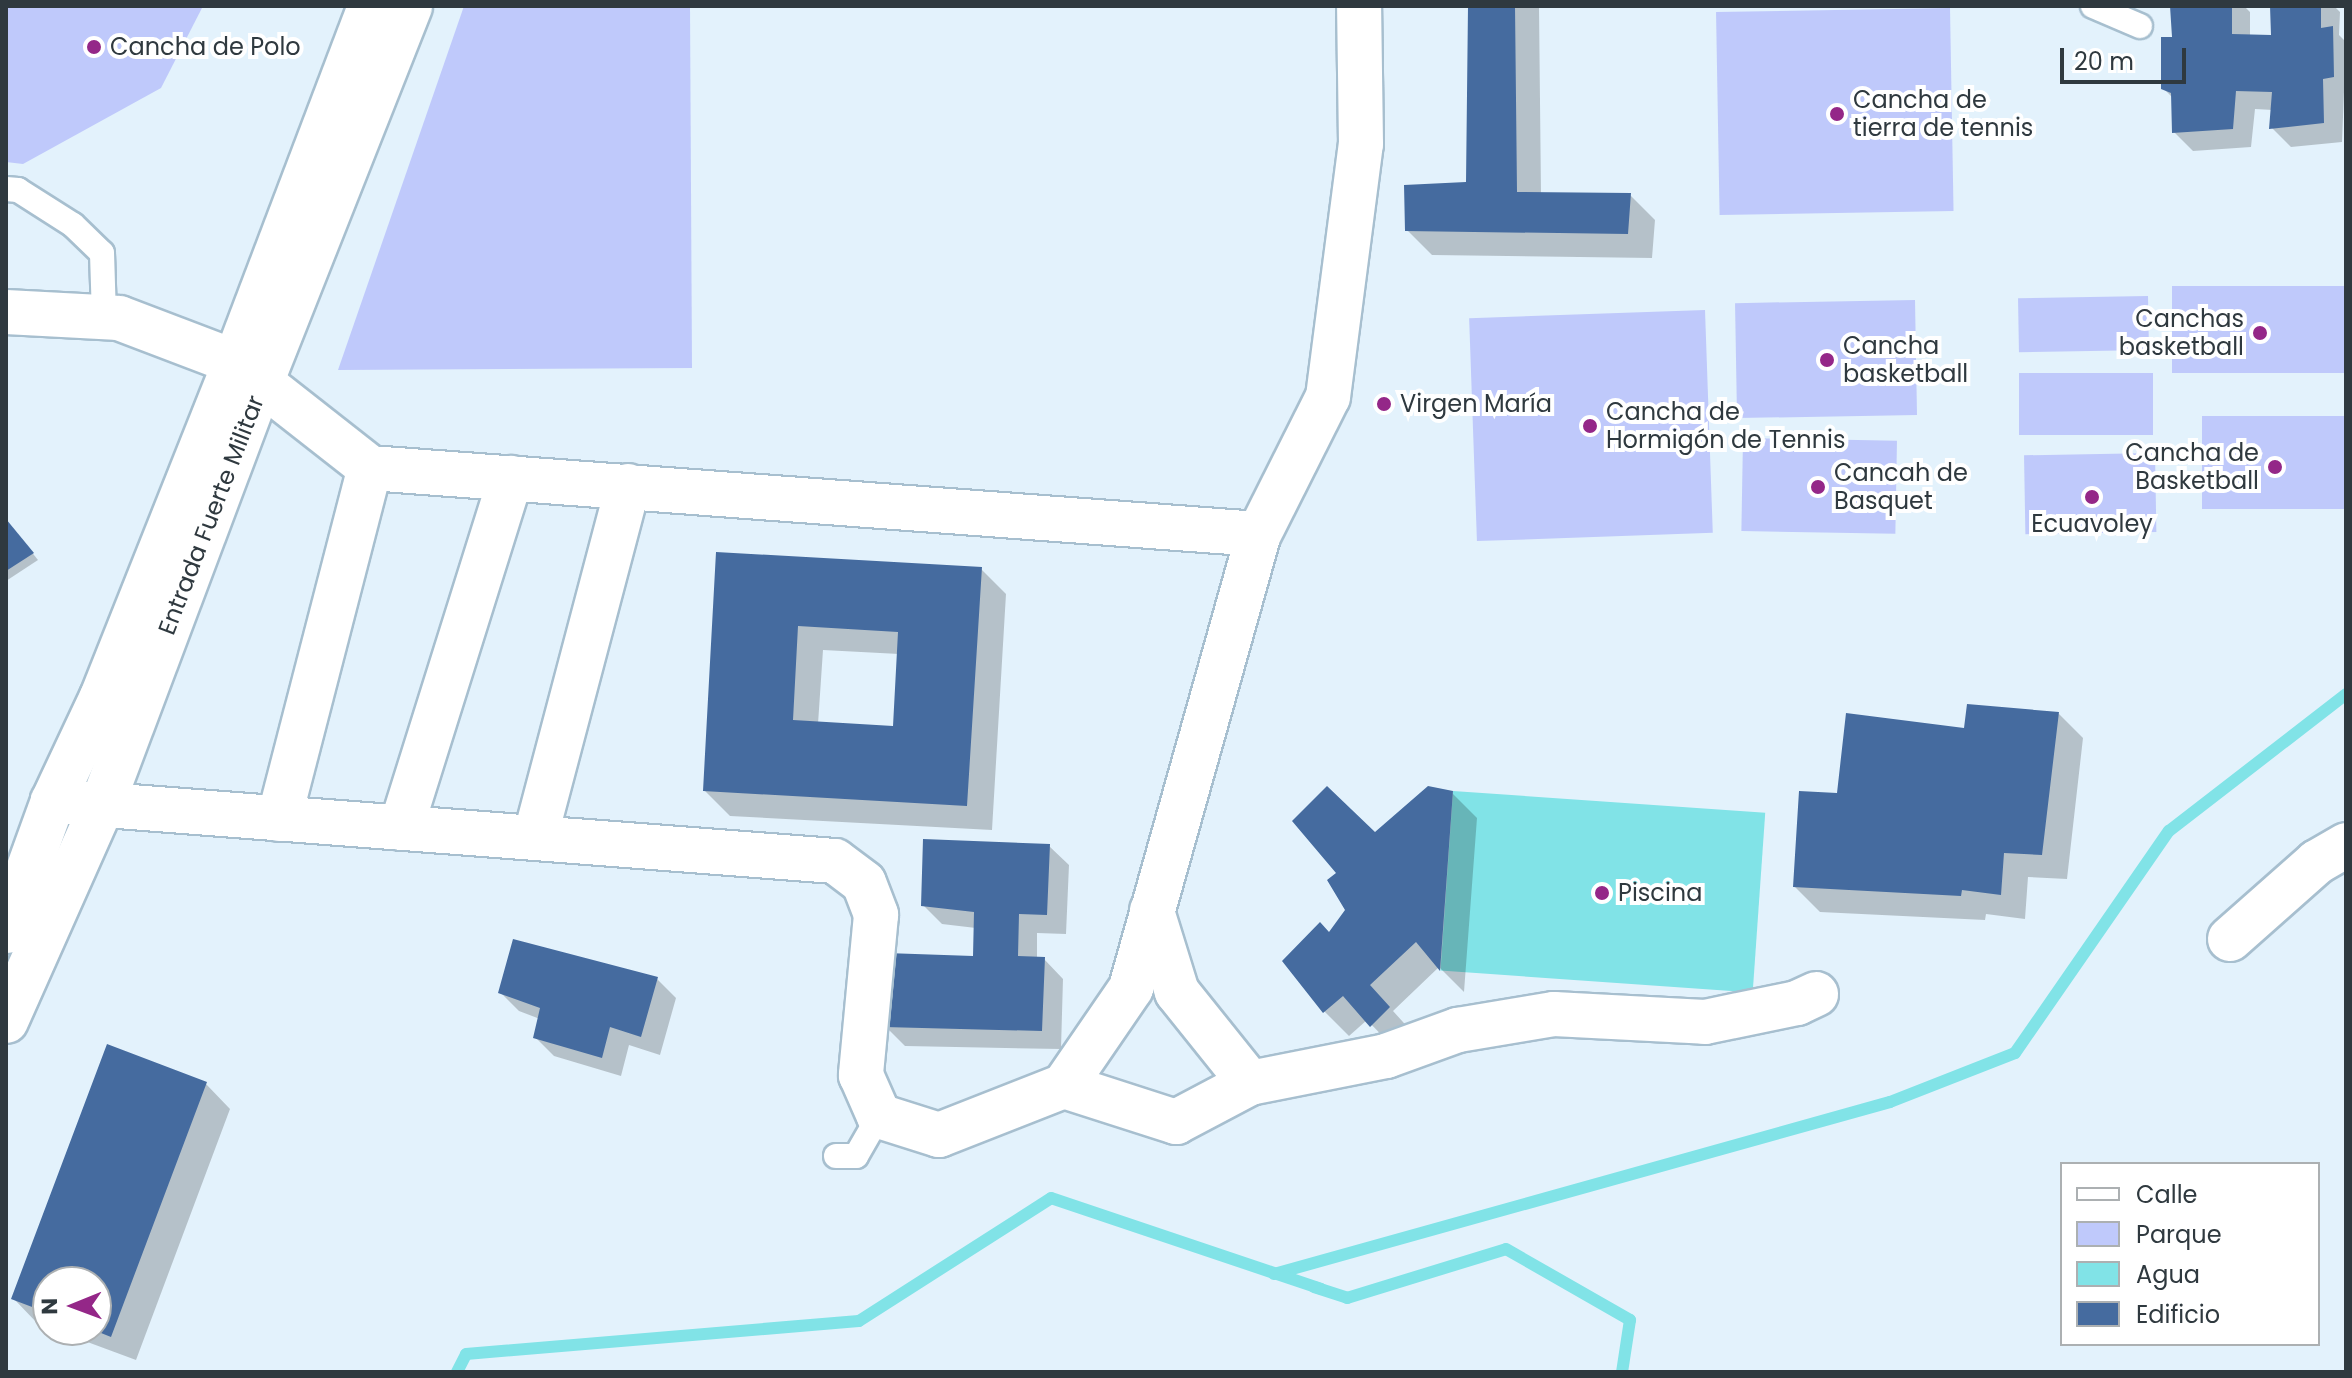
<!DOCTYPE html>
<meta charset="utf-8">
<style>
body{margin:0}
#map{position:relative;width:2352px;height:1378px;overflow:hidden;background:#e3f2fc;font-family:Poppins,sans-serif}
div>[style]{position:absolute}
.green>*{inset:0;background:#bfc9fb;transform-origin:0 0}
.water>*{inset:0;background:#81e3e7;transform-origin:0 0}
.shadow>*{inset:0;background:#0003}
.stream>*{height:12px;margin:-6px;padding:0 6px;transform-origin:6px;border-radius:6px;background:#81e3e7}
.building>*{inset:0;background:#456b9f}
.roads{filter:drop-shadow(2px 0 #a7bfcf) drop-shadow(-2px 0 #a7bfcf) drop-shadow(0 2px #a7bfcf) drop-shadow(0 -2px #a7bfcf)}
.lane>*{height:24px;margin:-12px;padding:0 12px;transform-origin:12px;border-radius:12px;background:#fff}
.street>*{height:44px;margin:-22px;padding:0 22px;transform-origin:22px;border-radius:22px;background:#fff}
.dots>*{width:22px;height:22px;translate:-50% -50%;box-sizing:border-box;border:4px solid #fff;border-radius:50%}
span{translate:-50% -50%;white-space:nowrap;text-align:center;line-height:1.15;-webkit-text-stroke:8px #fff;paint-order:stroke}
.poi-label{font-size:24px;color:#2f393f}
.left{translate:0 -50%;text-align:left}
.right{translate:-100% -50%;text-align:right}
.street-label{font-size:24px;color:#2f393f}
.frame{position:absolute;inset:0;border:8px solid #2f393f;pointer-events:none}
.legend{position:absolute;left:2060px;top:1162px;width:260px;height:184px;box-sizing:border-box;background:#fff;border:2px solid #acb0b2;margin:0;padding:10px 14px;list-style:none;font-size:24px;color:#2f393f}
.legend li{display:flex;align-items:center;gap:16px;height:40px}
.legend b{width:40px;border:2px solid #acb0b2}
.north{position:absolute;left:32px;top:1266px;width:80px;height:80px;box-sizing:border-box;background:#fff;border:2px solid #acb0b2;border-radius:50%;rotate:269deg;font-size:22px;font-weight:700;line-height:32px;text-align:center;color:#2f393f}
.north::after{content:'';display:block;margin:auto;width:28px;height:36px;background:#942788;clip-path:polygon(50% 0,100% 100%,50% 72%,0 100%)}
.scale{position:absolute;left:2060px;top:48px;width:126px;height:36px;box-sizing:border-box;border:4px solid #2f393f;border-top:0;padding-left:10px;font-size:24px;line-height:28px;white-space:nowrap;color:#2f393f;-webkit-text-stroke:6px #fff;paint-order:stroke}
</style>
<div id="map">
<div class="green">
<div style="clip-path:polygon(6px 6px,203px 6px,161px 88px,23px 164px,6px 162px)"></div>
<div style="clip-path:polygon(464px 6px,690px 6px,692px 368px,338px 370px)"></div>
<div style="left:1950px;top:8px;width:203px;height:234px;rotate:89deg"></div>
<div style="left:2346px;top:286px;width:87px;height:174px;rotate:90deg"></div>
<div style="left:2148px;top:296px;width:54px;height:130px;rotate:89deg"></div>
<div style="left:1915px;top:300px;width:115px;height:180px;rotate:89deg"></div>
<div style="left:1705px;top:310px;width:223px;height:236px;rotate:88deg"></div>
<div style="left:2153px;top:373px;width:62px;height:134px;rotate:90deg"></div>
<div style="left:2346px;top:416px;width:93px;height:144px;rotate:90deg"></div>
<div style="left:1743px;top:438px;width:154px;height:93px;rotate:1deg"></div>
<div style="left:2155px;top:453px;width:79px;height:131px;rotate:89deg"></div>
</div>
<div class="water">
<div style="left:1453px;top:791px;width:313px;height:180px;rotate:4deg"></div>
</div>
<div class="shadow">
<div style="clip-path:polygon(1470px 6px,1539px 6px,1541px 195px,1630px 195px,1655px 220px,1652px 258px,1432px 255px,1407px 230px,1468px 184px)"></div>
<div style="clip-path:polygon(2172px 6px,2244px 6px,2250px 12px,2250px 36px,2273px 37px,2272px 6px,2334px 6px,2340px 12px,2339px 35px,2346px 42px,2342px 142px,2291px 147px,2272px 128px,2273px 110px,2255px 109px,2251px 147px,2193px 151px,2174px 132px,2173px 98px,2163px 88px,2174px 38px)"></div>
<div style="clip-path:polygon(6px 520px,38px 560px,6px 581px)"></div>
<div style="clip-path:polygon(evenodd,718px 554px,981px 569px,1006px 594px,992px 830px,730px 816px,705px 791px,718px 554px,823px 650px,899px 654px,895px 728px,818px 724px,823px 650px)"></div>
<div style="clip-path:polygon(2059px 714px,2083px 738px,2067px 879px,2028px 877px,2025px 919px,1986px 914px,1985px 920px,1820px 912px,1795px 887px,1838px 795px,1966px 730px)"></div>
<div style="clip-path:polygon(1452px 793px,1477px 818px,1464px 992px,1439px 967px,1393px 1011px,1413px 1033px,1396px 1050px,1367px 1020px,1349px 1036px,1324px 1011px,1330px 934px,1348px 910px,1375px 835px)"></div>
<div style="clip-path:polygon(1049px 846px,1069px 865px,1066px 934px,1037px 933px,1037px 959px,1044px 959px,1063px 979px,1061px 1049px,905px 1046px,886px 1027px,975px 958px,976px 928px,942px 924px,923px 905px)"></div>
<div style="clip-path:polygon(657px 979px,676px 998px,660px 1055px,629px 1045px,621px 1076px,554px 1056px,535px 1037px,540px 1019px,519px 1011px,500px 992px)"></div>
<div style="clip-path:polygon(206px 1084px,230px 1109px,136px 1360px,55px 1330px,96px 1330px,96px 1282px,48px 1282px,48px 1327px,38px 1324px,14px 1299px)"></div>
</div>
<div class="stream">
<div style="left:1274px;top:1274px;width:640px;rotate:-15.6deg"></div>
<div style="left:1890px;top:1102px;width:134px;rotate:-21.4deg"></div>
<div style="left:2015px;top:1053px;width:270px;rotate:-55.3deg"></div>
<div style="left:2169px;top:831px;width:224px;rotate:-37.7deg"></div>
<div style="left:1314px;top:1287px;width:35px;rotate:18deg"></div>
<div style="left:1347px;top:1298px;width:166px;rotate:-17.1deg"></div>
<div style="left:1506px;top:1249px;width:143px;rotate:29.8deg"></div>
<div style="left:1630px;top:1320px;width:53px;rotate:98.7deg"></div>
<div style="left:457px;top:1372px;width:20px;rotate:-63deg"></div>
<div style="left:466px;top:1354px;width:394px;rotate:-4.8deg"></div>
<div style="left:859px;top:1321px;width:228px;rotate:-32.6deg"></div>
<div style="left:1051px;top:1198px;width:285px;rotate:18.6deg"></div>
</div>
<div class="building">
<div style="clip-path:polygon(1468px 6px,1515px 6px,1517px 192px,1631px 193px,1628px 234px,1405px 231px,1404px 185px,1466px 182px)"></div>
<div style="clip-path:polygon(2170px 6px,2232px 6px,2232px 34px,2271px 35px,2270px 6px,2321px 6px,2321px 28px,2333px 26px,2334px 77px,2323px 79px,2324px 123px,2269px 129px,2272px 92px,2236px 91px,2233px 129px,2172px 133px,2171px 93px,2161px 89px,2161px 37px,2172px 37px)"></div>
<div style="clip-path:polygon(6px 519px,34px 553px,6px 571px)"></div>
<div style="clip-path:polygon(evenodd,716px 552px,982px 567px,967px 806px,703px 791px,716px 552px,798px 626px,898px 632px,893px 726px,793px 720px,798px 626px)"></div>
<div style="clip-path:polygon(1967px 704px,2059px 712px,2042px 855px,2004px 853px,2001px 895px,1962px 890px,1961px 896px,1793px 887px,1799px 791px,1837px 793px,1846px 713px,1964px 728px)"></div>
<div style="clip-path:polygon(1327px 786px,1375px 832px,1428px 786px,1453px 791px,1440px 971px,1416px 942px,1370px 985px,1390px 1007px,1370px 1027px,1343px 996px,1323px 1013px,1282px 961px,1320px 922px,1329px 932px,1345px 910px,1327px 880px,1336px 873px,1292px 821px)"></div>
<div style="clip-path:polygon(923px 839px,1050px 844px,1047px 915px,1019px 914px,1018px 956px,1045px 957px,1042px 1031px,884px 1027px,886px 953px,973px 956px,974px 912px,921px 906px)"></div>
<div style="clip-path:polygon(513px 939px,658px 977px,641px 1037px,610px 1027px,602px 1058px,533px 1038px,540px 1008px,498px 993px)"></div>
<div style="clip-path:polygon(107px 1044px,207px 1082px,111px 1337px,96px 1331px,96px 1282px,48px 1282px,48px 1313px,11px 1299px)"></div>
</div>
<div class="roads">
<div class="lane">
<div style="left:2093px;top:6px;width:51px;rotate:23.1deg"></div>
<div style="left:6px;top:189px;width:12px;rotate:5deg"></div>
<div style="left:18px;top:190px;width:65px;rotate:32.5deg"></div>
<div style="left:73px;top:225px;width:40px;rotate:44deg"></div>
<div style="left:102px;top:253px;width:64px;rotate:88.2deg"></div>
<div style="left:836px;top:1156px;width:20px"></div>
<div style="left:856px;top:1156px;width:46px;rotate:-60.1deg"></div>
</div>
<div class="street">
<div style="left:6px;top:312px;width:113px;rotate:3deg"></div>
<div style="left:119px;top:318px;width:124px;rotate:20.8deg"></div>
<div style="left:235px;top:362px;width:172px;rotate:38.1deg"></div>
<div style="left:370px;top:468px;width:891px;rotate:4.25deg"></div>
<div style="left:1259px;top:534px;width:153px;rotate:-63.3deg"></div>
<div style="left:1328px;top:397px;width:255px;rotate:-82.6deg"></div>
<div style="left:1361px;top:144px;width:138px;rotate:-90.8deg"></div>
<div style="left:53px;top:801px;width:784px;rotate:4.39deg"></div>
<div style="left:835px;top:861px;width:36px;rotate:37deg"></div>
<div style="left:864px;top:883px;width:34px;rotate:69deg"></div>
<div style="left:876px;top:915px;width:161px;rotate:95.4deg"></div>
<div style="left:861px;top:1075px;width:45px;rotate:66.3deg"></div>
<div style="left:879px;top:1116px;width:63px;rotate:17.6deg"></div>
<div style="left:939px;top:1135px;width:134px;rotate:-21.4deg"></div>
<div style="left:1064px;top:1086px;width:119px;rotate:-55.6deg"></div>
<div style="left:1131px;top:988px;width:472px;rotate:-74.3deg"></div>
<div style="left:279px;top:819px;width:363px;rotate:-75.5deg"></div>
<div style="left:401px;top:828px;width:367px;rotate:-72.6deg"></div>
<div style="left:535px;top:838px;width:364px;rotate:-75.2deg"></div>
<div style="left:6px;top:931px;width:138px;rotate:-70.1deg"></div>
<div style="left:53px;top:801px;width:115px;rotate:-64.8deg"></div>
<div style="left:102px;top:697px;width:360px;rotate:-68.3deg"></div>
<div style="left:235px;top:362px;width:381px;rotate:-69.2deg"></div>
<div style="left:2230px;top:939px;width:116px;rotate:-41.5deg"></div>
<div style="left:2317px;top:862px;width:34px;rotate:-30deg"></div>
<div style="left:6px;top:1021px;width:236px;rotate:-66deg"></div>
<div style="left:102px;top:805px;width:451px;rotate:-69.4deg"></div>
<div style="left:261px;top:383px;width:405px;rotate:-68.4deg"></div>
<div style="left:1250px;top:1083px;width:139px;rotate:-11.2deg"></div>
<div style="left:1386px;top:1056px;width:77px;rotate:-19.9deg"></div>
<div style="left:1458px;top:1030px;width:97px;rotate:-9.5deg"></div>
<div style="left:1554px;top:1014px;width:151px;rotate:3deg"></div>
<div style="left:1705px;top:1022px;width:94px;rotate:-11.7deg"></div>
<div style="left:1797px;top:1003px;width:21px;rotate:-25deg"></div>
<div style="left:1064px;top:1086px;width:118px;rotate:17.8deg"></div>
<div style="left:1176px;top:1122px;width:84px;rotate:-27.8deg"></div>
<div style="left:1250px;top:1083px;width:117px;rotate:-128.7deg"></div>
<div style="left:1177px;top:992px;width:85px;rotate:-107.2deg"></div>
</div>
</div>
<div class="dots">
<div style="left:94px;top:47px;background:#942788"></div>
<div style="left:1837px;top:114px;background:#942788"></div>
<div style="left:2260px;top:333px;background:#942788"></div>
<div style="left:1827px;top:360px;background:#942788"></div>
<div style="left:1384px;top:404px;background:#942788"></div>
<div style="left:1590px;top:426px;background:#942788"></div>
<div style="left:2275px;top:467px;background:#942788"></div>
<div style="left:1818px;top:487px;background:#942788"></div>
<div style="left:2092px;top:497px;background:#942788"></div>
<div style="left:1602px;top:893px;background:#942788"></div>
</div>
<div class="poi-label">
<span class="left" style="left:110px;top:47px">Cancha de Polo</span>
<span class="left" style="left:1853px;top:114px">Cancha de<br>tierra de tennis</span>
<span class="right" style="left:2244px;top:333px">Canchas<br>basketball</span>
<span class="left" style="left:1843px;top:360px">Cancha<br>basketball</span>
<span class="left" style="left:1400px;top:404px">Virgen María</span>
<span class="left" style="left:1606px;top:426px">Cancha de<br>Hormigón de Tennis</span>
<span class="right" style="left:2259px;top:467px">Cancha de<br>Basketball</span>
<span class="left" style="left:1834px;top:487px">Cancah de<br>Basquet</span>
<span style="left:2092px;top:524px">Ecuavoley</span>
<span class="left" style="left:1618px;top:893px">Piscina</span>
</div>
<div class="street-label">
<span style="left:211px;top:515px;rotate:-69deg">Entrada Fuerte Militar</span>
</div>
<div class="frame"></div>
<ul class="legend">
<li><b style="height:10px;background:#fff"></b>Calle</li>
<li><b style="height:22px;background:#bfc9fb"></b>Parque</li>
<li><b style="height:22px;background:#81e3e7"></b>Agua</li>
<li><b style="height:22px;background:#456b9f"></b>Edificio</li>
</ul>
<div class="north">N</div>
<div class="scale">20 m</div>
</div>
